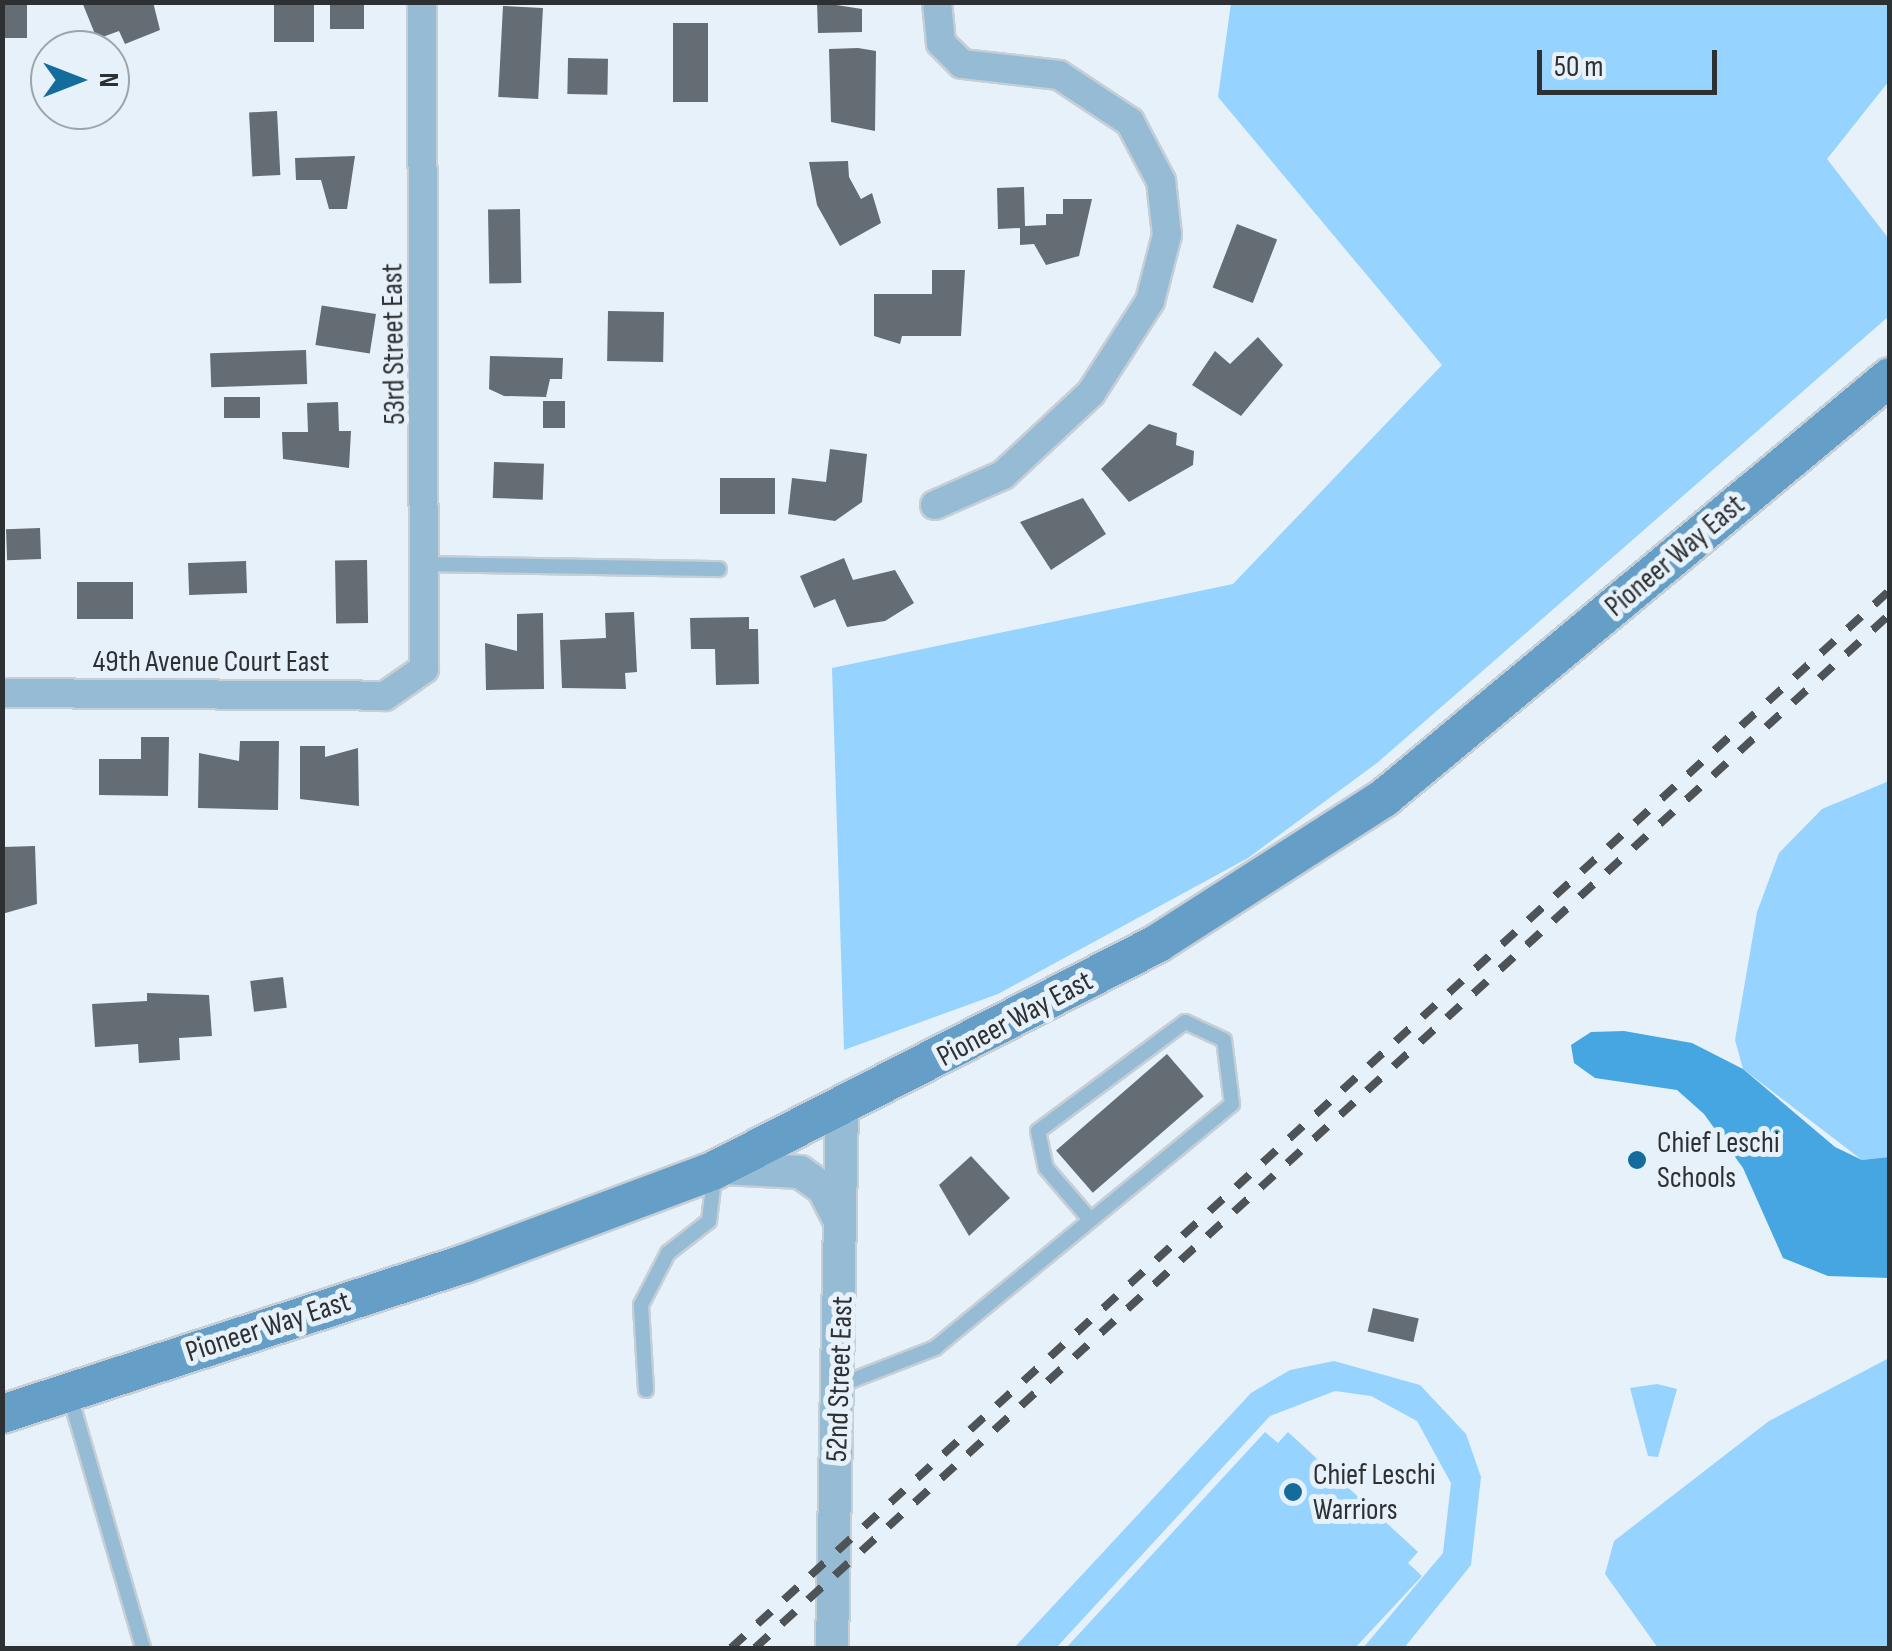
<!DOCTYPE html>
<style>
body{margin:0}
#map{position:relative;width:1892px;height:1651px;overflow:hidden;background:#e7f1f9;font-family:"Sofia Sans Condensed",sans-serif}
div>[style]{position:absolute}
.green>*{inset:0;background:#96d3fe}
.water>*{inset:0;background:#46a6e2}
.building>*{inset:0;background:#646d73;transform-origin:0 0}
.roads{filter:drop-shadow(2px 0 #c6ced6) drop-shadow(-2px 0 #c6ced6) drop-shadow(0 2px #c6ced6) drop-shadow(0 -2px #c6ced6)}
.service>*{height:14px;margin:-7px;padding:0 7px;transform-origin:7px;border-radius:7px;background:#95bbd5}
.minor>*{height:28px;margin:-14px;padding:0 14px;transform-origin:14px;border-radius:14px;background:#95bbd5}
.tertiary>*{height:32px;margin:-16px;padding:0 16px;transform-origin:16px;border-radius:16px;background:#95bbd5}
.secondary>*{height:38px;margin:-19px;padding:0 19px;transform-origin:19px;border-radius:19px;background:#659fc7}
.rail>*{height:8px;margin-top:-4px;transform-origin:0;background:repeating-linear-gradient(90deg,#4e5357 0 18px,transparent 0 36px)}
.dots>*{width:28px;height:28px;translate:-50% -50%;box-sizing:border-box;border:5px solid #e7f1f9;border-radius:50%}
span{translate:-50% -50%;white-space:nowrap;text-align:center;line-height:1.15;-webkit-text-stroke:10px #e7f1f9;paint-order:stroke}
.street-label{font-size:30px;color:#2e3134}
.poi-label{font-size:30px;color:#2e3134}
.left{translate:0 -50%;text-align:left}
.frame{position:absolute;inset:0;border:5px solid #2e3134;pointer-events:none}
.north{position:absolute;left:30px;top:30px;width:100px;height:100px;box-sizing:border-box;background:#e7f1f9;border:2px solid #9da4aa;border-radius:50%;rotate:90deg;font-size:28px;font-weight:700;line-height:40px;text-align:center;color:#2e3134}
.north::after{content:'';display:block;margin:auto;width:35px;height:45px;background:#136c9b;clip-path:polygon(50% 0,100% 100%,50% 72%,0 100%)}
.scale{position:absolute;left:1537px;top:50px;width:180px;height:45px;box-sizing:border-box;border:5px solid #2e3134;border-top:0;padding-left:12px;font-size:30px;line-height:35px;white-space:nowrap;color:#2e3134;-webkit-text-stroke:8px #e7f1f9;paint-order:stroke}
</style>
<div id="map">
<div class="green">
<div style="clip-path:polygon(1231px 3px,1889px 3px,1889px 81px,1827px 159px,1889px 239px,1889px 316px,1377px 763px,1248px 858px,998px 994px,844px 1050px,832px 668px,1233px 584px,1442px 365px,1218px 97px)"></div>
<div style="clip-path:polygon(1889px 781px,1889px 1157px,1862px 1160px,1743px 1069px,1735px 1040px,1757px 912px,1779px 853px,1822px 809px)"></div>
<div style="clip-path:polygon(1889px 1358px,1889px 1648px,1658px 1648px,1605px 1574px,1614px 1541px,1769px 1421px)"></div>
<div style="clip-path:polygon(1334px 1361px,1420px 1385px,1466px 1434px,1481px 1477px,1471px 1565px,1404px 1648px,1363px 1648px,1443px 1553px,1451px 1483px,1417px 1421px,1371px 1396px,1335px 1391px,1270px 1416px,1056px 1648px,1014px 1648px,1251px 1393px,1290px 1370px)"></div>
<div style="clip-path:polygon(1657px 1384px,1677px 1389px,1658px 1457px,1648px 1456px,1630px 1388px)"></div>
<div style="clip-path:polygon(1265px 1432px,1278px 1443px,1288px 1432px,1418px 1552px,1408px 1563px,1422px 1576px,1355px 1648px,1066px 1648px)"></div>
</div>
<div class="water">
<div style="clip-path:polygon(1624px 1031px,1692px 1043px,1743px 1069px,1835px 1147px,1862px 1160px,1889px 1157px,1889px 1278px,1828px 1276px,1783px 1258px,1743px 1168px,1704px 1114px,1677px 1090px,1595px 1078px,1574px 1063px,1571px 1045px,1591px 1032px)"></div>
</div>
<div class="building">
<div style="left:2px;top:2px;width:25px;height:36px"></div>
<div style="clip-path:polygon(82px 2px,153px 2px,160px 30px,125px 44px,119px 31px,97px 39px)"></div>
<div style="left:274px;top:2px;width:40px;height:40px"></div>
<div style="left:330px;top:2px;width:34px;height:27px"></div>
<div style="clip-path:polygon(817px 2px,862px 9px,862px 32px,818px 33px)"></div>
<div style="left:503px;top:6px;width:40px;height:91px;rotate:3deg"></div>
<div style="left:673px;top:23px;width:35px;height:79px"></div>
<div style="clip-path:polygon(858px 48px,876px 51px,875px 131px,831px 122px,829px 49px)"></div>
<div style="left:568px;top:58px;width:40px;height:36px;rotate:1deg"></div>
<div style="left:277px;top:111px;width:64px;height:28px;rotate:87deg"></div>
<div style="clip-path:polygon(355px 156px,347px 209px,329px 209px,321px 180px,296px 180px,295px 158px)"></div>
<div style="clip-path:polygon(848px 161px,849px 177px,861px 199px,872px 193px,881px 223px,840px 246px,817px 205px,809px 162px)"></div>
<div style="clip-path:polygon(1024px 187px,1025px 226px,1046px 225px,1046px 214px,1063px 214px,1063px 199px,1092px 199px,1079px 256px,1046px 265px,1034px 244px,1020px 245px,1020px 228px,998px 229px,997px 188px)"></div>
<div style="left:520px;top:209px;width:74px;height:32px;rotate:89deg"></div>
<div style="left:1237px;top:224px;width:43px;height:68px;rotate:21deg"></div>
<div style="clip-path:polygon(932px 270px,965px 270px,961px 336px,902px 336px,900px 344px,874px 336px,874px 294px,932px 294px)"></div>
<div style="left:608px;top:311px;width:56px;height:50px;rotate:1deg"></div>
<div style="left:376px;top:314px;width:40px;height:55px;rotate:99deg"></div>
<div style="clip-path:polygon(1258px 337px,1283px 365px,1241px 416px,1192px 385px,1215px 351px,1230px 364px)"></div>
<div style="left:306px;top:350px;width:34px;height:96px;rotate:88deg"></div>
<div style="clip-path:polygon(490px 356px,563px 358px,562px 379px,550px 379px,546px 397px,504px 396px,489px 389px)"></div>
<div style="left:224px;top:397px;width:36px;height:21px"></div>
<div style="left:543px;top:401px;width:22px;height:27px"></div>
<div style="clip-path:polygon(338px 402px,339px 431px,351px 431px,349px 468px,283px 459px,282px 432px,308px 432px,307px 403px)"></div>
<div style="clip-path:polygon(1149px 424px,1177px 433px,1176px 445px,1194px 451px,1193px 465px,1129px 502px,1101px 469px)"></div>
<div style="clip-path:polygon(830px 449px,867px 454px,862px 502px,835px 521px,788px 514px,792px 478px,826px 482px)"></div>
<div style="left:494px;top:462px;width:50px;height:36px;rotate:2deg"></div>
<div style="left:775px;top:478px;width:36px;height:55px;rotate:90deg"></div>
<div style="clip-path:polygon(1083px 498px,1106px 534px,1051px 570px,1020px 522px)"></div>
<div style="left:40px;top:528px;width:31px;height:34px;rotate:88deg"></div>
<div style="clip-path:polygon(844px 558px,853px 580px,895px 570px,914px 603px,885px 621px,847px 627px,835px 599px,814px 608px,800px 576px)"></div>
<div style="left:367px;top:560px;width:63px;height:32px;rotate:89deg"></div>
<div style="left:246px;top:561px;width:32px;height:58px;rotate:88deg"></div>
<div style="left:77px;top:582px;width:56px;height:37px"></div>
<div style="clip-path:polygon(634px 612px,637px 672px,625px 673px,626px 689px,562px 688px,560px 640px,606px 638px,605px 613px)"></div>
<div style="clip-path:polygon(543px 613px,544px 689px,486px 690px,485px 643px,517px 651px,517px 614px)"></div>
<div style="clip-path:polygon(749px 617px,749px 629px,758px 629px,759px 684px,716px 685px,715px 649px,691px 649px,690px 618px)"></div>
<div style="clip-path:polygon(141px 737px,169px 737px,168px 796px,99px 795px,99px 759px,141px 759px)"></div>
<div style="clip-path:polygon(240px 741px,279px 741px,278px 810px,198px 808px,199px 753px,239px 761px)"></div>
<div style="clip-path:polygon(300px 746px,325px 746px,325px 757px,358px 748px,359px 806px,300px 799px)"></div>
<div style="clip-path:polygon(35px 846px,37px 904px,2px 914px,3px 847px)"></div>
<div style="left:283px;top:977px;width:31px;height:33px;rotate:83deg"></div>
<div style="clip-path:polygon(147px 993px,209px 995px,212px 1036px,179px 1038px,180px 1060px,139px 1063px,138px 1044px,95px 1047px,92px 1004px,147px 1001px)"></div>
<div style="left:1167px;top:1054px;width:56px;height:147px;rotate:49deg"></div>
<div style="clip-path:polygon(971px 1156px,1010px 1198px,969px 1236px,939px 1185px)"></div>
<div style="left:1373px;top:1308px;width:47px;height:24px;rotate:13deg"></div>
</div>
<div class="roads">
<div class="service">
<div style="left:429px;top:564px;width:290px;rotate:1deg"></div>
<div style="left:840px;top:1385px;width:102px;rotate:-21.3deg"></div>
<div style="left:935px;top:1348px;width:384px;rotate:-39.4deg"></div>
<div style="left:1232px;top:1104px;width:64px;rotate:-97.1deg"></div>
<div style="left:1224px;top:1040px;width:43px;rotate:-155.2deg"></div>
<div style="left:1185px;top:1022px;width:183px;rotate:143.4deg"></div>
<div style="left:1038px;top:1131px;width:38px;rotate:78deg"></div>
<div style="left:1046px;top:1168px;width:63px;rotate:49.5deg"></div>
<div style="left:646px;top:1390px;width:85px;rotate:-93.4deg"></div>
<div style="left:641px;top:1305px;width:59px;rotate:-62.6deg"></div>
<div style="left:668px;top:1253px;width:52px;rotate:-38deg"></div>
<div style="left:709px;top:1221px;width:51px;rotate:-83.3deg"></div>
<div style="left:69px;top:1393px;width:266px;rotate:73.8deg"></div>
</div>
<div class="minor">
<div style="left:935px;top:505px;width:74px;rotate:-23.8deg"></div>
<div style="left:1003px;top:475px;width:120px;rotate:-43deg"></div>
<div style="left:1091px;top:393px;width:109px;rotate:-57.3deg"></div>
<div style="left:1150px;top:301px;width:68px;rotate:-75.6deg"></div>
<div style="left:1167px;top:235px;width:54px;rotate:-96.3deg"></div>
<div style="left:1161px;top:181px;width:67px;rotate:-117.7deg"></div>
<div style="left:1130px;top:122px;width:85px;rotate:-146.5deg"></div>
<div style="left:1059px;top:75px;width:98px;rotate:-173.5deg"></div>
<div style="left:962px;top:64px;width:30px;rotate:-135deg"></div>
<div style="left:941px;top:43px;width:41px;rotate:-95.6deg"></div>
<div style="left:2px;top:693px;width:383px;rotate:0.4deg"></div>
<div style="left:385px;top:696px;width:47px;rotate:-34.7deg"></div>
<div style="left:424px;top:669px;width:667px;rotate:-90.17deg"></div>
</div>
<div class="tertiary">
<div style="left:724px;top:1168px;width:76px;rotate:3deg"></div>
<div style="left:800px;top:1172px;width:28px;rotate:35deg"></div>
<div style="left:823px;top:1188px;width:36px;rotate:63deg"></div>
<div style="left:832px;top:1648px;width:538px;rotate:-88.94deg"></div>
</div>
<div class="secondary">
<div style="left:2px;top:1414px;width:486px;rotate:-18deg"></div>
<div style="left:464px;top:1264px;width:268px;rotate:-20.5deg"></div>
<div style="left:715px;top:1170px;width:498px;rotate:-27.1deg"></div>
<div style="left:1158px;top:943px;width:269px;rotate:-32.7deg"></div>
<div style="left:1384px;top:798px;width:658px;rotate:-39.76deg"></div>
</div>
</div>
<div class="rail">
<div style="left:731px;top:1648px;width:1569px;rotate:-42.39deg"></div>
<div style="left:755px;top:1648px;width:1535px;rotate:-42.33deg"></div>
</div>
<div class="dots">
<div style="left:1637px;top:1160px;background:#136c9b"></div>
<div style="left:1293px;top:1492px;background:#136c9b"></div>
</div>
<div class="street-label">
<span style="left:394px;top:344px;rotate:-91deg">53rd Street East</span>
<span style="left:1675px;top:556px;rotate:-40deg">Pioneer Way East</span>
<span style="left:211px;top:662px">49th Avenue Court East</span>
<span style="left:1015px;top:1019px;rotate:-28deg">Pioneer Way East</span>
<span style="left:268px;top:1327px;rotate:-18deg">Pioneer Way East</span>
<span style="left:840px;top:1379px;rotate:-88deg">52nd Street East</span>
</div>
<div class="poi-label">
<span class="left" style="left:1657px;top:1160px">Chief Leschi<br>Schools</span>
<span class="left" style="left:1313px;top:1492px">Chief Leschi<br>Warriors</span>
</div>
<div class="frame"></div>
<div class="north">N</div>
<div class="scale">50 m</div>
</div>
